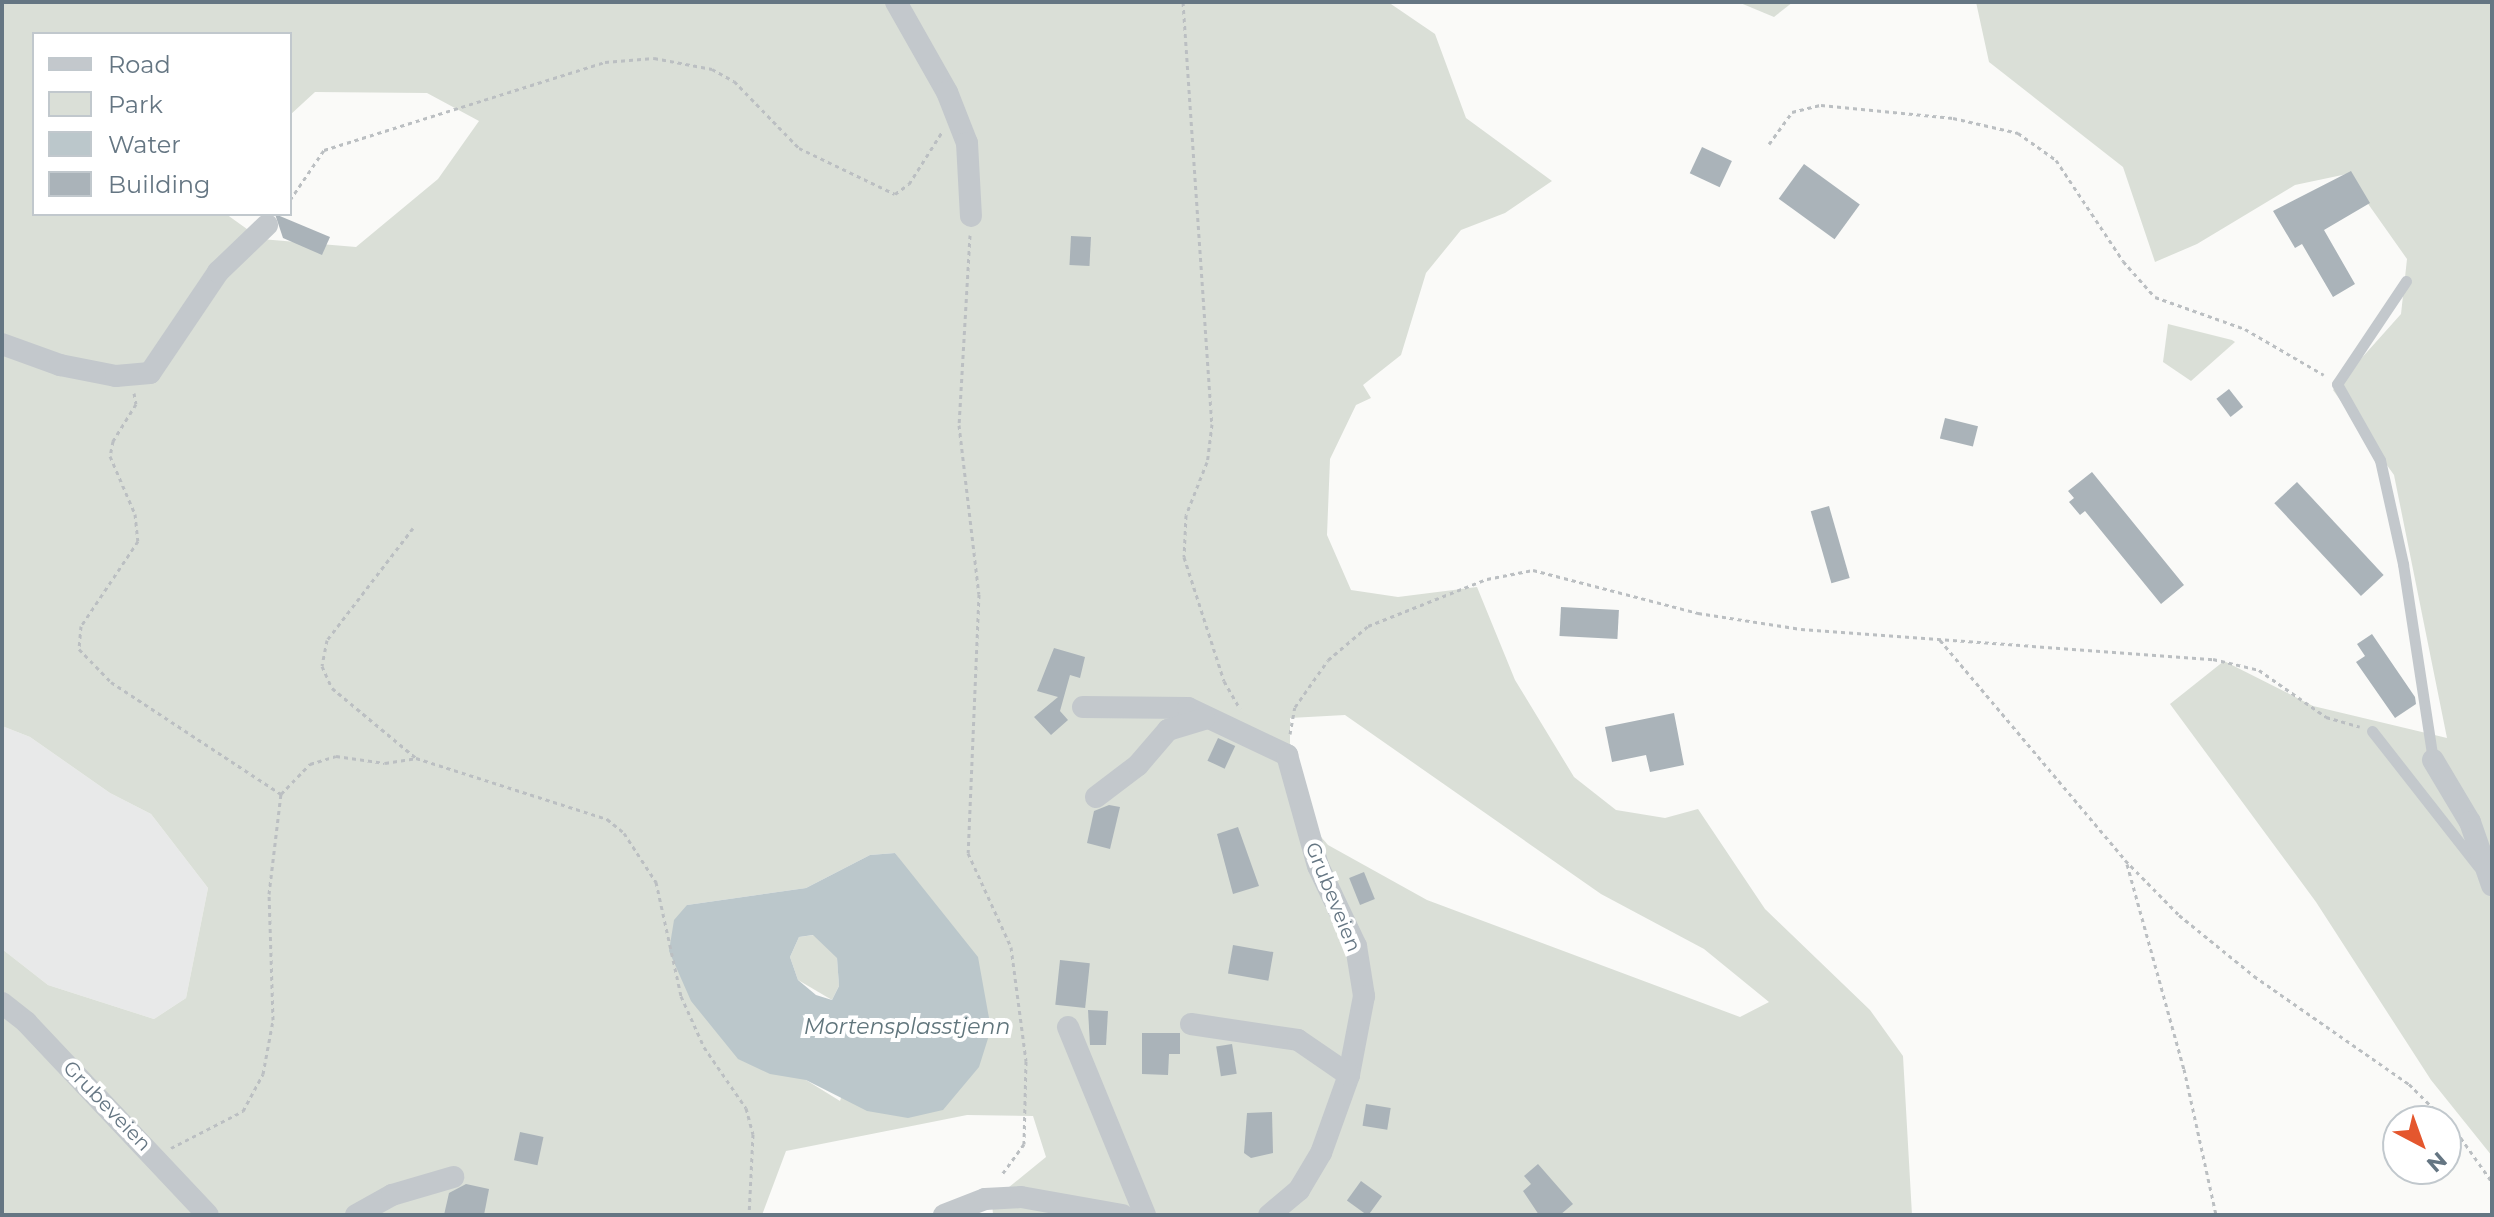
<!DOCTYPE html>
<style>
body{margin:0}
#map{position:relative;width:2494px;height:1217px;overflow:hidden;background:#fafaf8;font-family:Montserrat,sans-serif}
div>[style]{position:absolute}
.built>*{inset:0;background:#e8e9e9}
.green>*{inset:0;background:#dadfd7}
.water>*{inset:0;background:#bbc7cb}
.building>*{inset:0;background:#aab3b9;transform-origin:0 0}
.path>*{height:3px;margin-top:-1.5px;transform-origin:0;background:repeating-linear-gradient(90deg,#bbbfc2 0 4px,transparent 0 8px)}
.lane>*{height:11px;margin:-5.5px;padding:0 5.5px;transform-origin:5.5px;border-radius:5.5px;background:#c3c8cc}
.street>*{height:22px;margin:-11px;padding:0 11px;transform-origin:11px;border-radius:11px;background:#c3c8cc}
span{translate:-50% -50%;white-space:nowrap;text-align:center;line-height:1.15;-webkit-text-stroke:8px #fff;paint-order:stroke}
.street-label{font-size:20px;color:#657683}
.water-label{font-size:22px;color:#60757c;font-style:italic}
.frame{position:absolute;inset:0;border:4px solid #657683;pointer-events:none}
.legend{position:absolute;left:32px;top:32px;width:260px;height:184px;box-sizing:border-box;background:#fff;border:2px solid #c1c8cd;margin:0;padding:10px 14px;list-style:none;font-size:24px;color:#657683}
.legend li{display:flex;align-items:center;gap:16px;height:40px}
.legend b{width:40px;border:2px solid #c1c8cd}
.north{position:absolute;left:2382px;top:1105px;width:80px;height:80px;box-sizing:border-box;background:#fff;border:2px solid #c1c8cd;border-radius:50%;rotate:139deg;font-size:22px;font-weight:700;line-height:32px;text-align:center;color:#657683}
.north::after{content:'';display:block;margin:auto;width:28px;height:36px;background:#e4572e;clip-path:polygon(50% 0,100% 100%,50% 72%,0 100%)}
</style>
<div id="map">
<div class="built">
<div style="clip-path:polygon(2px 726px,30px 737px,110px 793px,151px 814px,208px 888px,186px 998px,154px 1019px,48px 985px,2px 949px)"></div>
</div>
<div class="green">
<div style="clip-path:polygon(evenodd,2px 2px,1388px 2px,1435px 34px,1466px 118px,1552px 181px,1505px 213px,1461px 230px,1426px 273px,1401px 355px,1363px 385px,1371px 398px,1356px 405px,1330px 459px,1327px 535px,1351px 590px,1398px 597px,1477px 587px,1515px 680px,1574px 777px,1616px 810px,1665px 818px,1698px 809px,1765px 909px,1870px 1010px,1903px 1056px,1912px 1215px,993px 1215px,992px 1201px,1046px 1157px,1033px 1116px,967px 1115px,786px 1151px,762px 1215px,2px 1215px,2px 949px,48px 985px,154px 1019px,186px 998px,208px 888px,151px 814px,110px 793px,30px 737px,2px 726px,2px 2px,34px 34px,290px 34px,290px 115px,315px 92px,427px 93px,479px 121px,438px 179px,356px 247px,261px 239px,226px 214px,34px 214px,34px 34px,2px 2px,1345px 715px,1601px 894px,1704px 949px,1769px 1002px,1740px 1017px,1427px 900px,1328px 845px,1290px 801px,1290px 718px,1345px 715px,2px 2px,895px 853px,913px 879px,840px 1101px,806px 1080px,687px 905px,806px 888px,870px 855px,895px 853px)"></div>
<div style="clip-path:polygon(1738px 2px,1793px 2px,1774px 17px)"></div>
<div style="clip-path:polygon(1976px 2px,2492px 2px,2492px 1156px,2431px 1080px,2316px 902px,2170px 704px,2224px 661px,2313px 706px,2447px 738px,2394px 475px,2333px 390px,2401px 314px,2407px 259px,2347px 174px,2295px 185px,2197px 244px,2155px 262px,2123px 167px,1989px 62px)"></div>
<div style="clip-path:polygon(2168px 324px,2232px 340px,2235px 342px,2191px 381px,2163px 362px)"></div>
<div style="clip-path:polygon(814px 935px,837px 957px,839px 986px,832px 1000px,798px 980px,790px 957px,799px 937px)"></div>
</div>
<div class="water">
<div style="clip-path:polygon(evenodd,895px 853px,978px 957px,991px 1029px,979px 1067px,943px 1110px,908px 1118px,867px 1111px,806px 1080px,770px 1074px,738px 1059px,691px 1001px,669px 951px,674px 920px,687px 905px,806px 888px,870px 855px,895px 853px,813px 935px,837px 958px,839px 986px,832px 1000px,816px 995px,798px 980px,790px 957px,799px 937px,813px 935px)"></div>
</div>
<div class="building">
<div style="left:1702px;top:147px;width:33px;height:29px;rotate:25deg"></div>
<div style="left:1804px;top:164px;width:69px;height:43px;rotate:36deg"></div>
<div style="clip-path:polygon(2351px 171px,2370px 203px,2324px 230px,2355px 284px,2333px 297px,2302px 244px,2295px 248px,2273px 211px)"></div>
<div style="clip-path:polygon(275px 214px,330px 237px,322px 255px,283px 238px)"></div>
<div style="left:1071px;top:236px;width:20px;height:29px;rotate:3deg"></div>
<div style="left:2229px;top:389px;width:23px;height:16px;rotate:52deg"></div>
<div style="left:1945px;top:418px;width:34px;height:21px;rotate:14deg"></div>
<div style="clip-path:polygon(2092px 472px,2184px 585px,2161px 604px,2085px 511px,2080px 515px,2069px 502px,2074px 498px,2068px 491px)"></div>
<div style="left:2297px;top:482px;width:127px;height:31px;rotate:47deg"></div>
<div style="left:1829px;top:506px;width:75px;height:19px;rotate:74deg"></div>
<div style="left:1561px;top:607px;width:58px;height:29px;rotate:3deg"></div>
<div style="clip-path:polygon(2372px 634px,2415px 697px,2416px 704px,2395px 718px,2356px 662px,2365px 656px,2357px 644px)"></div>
<div style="clip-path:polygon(1054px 648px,1085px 657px,1080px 678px,1070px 675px,1060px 711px,1068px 720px,1051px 735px,1034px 717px,1058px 697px,1037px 691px)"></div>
<div style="clip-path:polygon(1674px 713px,1684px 765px,1650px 772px,1646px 755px,1612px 762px,1605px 727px)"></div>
<div style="left:1218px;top:738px;width:19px;height:25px;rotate:25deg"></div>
<div style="clip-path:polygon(1109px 805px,1120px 807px,1110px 849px,1087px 843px,1094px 811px)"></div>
<div style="clip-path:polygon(1238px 827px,1259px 886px,1233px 894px,1217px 834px)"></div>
<div style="left:1364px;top:872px;width:29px;height:16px;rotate:68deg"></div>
<div style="left:1233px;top:945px;width:41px;height:29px;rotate:10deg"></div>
<div style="left:1060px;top:960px;width:30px;height:45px;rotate:6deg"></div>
<div style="clip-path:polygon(1088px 1010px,1108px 1011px,1106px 1045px,1090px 1045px)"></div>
<div style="clip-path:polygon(1142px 1033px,1180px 1033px,1180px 1054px,1169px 1054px,1168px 1075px,1142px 1074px)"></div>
<div style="left:1232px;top:1044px;width:30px;height:16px;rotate:81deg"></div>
<div style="left:1366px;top:1104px;width:25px;height:22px;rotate:9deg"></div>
<div style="clip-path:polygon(1272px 1112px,1273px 1153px,1251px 1158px,1244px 1153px,1247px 1113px)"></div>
<div style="left:520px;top:1132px;width:24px;height:29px;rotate:12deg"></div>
<div style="clip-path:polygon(1538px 1164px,1573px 1204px,1560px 1215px,1539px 1215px,1523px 1191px,1531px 1184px,1524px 1176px)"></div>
<div style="left:1361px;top:1181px;width:26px;height:24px;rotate:36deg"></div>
<div style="clip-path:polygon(466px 1184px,489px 1189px,484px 1215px,444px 1215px,449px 1193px)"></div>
</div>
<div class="path">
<div style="left:1183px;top:2px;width:423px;rotate:86.1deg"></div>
<div style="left:1212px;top:424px;width:38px;rotate:97deg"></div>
<div style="left:1207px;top:462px;width:57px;rotate:111.6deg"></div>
<div style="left:1186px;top:515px;width:42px;rotate:92.7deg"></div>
<div style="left:1184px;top:557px;width:130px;rotate:72.1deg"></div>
<div style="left:1224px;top:681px;width:32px;rotate:60deg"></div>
<div style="left:1769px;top:144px;width:39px;rotate:-54deg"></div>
<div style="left:1792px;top:112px;width:30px;rotate:-14deg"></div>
<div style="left:1821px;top:105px;width:133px;rotate:5.6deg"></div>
<div style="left:1953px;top:118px;width:67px;rotate:13deg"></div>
<div style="left:2018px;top:133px;width:47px;rotate:35.4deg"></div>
<div style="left:2056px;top:160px;width:121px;rotate:56.4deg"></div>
<div style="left:2123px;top:261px;width:48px;rotate:48.4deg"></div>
<div style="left:2155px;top:297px;width:96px;rotate:19.6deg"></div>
<div style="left:2245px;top:329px;width:91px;rotate:30.2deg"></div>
<div style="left:290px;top:200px;width:60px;rotate:-55.8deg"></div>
<div style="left:324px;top:150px;width:294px;rotate:-17.4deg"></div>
<div style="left:605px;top:62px;width:49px;rotate:-4.7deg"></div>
<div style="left:654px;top:58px;width:59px;rotate:10.7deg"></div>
<div style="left:712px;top:69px;width:25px;rotate:29deg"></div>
<div style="left:734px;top:81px;width:93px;rotate:45.9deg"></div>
<div style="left:799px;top:148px;width:106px;rotate:25.6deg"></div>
<div style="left:895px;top:194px;width:17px;rotate:-36deg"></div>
<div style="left:909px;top:184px;width:62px;rotate:-57.6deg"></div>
<div style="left:970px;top:235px;width:190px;rotate:93.3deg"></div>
<div style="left:959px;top:425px;width:170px;rotate:83.3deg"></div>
<div style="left:979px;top:594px;width:259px;rotate:92.4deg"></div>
<div style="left:968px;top:853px;width:103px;rotate:65.4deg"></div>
<div style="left:1011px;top:947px;width:115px;rotate:82.5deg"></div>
<div style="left:1026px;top:1061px;width:83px;rotate:91.4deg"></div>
<div style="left:1024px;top:1144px;width:39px;rotate:126deg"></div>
<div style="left:134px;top:393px;width:11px;rotate:80deg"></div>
<div style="left:136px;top:404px;width:44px;rotate:121.9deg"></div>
<div style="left:113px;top:441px;width:15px;rotate:101deg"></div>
<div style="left:110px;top:456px;width:63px;rotate:66.7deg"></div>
<div style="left:135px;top:514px;width:27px;rotate:84deg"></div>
<div style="left:138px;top:541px;width:102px;rotate:123.8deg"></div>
<div style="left:81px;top:626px;width:23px;rotate:95deg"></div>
<div style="left:79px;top:649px;width:46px;rotate:45.9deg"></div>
<div style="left:111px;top:682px;width:204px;rotate:33.4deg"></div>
<div style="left:413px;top:528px;width:141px;rotate:127.5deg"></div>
<div style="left:327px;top:640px;width:26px;rotate:101deg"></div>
<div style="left:322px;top:666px;width:24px;rotate:66deg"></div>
<div style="left:332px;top:688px;width:109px;rotate:39.8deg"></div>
<div style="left:416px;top:758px;width:201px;rotate:17.7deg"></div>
<div style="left:607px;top:819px;width:22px;rotate:39deg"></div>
<div style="left:624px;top:833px;width:59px;rotate:56.9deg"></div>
<div style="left:656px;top:882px;width:117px;rotate:77.6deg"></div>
<div style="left:681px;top:996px;width:56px;rotate:65.7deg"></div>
<div style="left:704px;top:1047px;width:74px;rotate:55.5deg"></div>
<div style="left:746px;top:1108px;width:27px;rotate:75deg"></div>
<div style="left:753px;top:1134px;width:81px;rotate:92.8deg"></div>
<div style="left:1940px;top:640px;width:287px;rotate:49.9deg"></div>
<div style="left:2125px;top:860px;width:77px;rotate:45.5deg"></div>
<div style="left:2179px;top:915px;width:97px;rotate:39.1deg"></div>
<div style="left:2254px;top:976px;width:189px;rotate:34.9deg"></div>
<div style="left:2409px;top:1084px;width:66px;rotate:45deg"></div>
<div style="left:2456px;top:1131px;width:62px;rotate:54.8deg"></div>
<div style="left:1290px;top:734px;width:27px;rotate:-80deg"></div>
<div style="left:1295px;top:707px;width:57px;rotate:-54.9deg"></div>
<div style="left:1328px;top:660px;width:52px;rotate:-40.4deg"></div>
<div style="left:1368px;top:626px;width:128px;rotate:-21.6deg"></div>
<div style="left:1487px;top:579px;width:47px;rotate:-11.1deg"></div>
<div style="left:1533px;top:570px;width:171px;rotate:14.6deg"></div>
<div style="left:1698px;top:613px;width:104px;rotate:8.8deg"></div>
<div style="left:1801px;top:629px;width:413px;rotate:4.2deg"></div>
<div style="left:2213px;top:659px;width:47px;rotate:13.4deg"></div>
<div style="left:2259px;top:670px;width:82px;rotate:35deg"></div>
<div style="left:2326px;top:717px;width:35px;rotate:16deg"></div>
<div style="left:2127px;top:864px;width:213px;rotate:74.5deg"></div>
<div style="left:2184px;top:1069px;width:149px;rotate:77.6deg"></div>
<div style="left:171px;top:1148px;width:81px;rotate:-27.2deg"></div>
<div style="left:243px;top:1111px;width:42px;rotate:-61.6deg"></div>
<div style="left:263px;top:1074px;width:55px;rotate:-79.5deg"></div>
<div style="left:273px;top:1020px;width:126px;rotate:-91.8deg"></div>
<div style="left:269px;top:894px;width:101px;rotate:-83.2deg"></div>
<div style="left:281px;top:794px;width:42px;rotate:-46deg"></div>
<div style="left:310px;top:764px;width:27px;rotate:-17deg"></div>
<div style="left:336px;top:756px;width:49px;rotate:8.1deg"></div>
<div style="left:385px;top:763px;width:31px;rotate:-9deg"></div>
</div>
<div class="lane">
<div style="left:2406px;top:281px;width:124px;rotate:123.8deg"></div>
<div style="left:2337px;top:384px;width:87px;rotate:60.5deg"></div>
<div style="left:2380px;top:460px;width:107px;rotate:77.5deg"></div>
<div style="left:2403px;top:564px;width:198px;rotate:81.3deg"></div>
<div style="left:2372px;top:731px;width:172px;rotate:51.9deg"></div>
</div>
<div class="street">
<div style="left:896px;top:2px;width:103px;rotate:60.5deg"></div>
<div style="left:947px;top:92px;width:55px;rotate:68.6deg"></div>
<div style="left:967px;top:143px;width:73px;rotate:86.9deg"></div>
<div style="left:2px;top:344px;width:62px;rotate:19.9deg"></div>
<div style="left:60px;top:365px;width:57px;rotate:11.1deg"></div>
<div style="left:116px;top:376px;width:34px;rotate:-5deg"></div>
<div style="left:150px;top:373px;width:122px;rotate:-56deg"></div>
<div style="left:218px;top:272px;width:68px;rotate:-43.8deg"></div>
<div style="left:1083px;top:707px;width:105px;rotate:0.5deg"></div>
<div style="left:1188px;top:708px;width:110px;rotate:25.4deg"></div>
<div style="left:1287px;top:755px;width:115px;rotate:74.4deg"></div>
<div style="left:1318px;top:866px;width:89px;rotate:64.6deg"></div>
<div style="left:1356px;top:946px;width:51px;rotate:80.9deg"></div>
<div style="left:1364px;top:996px;width:80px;rotate:100.8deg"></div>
<div style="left:1349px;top:1075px;width:83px;rotate:109.7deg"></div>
<div style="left:1321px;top:1153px;width:43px;rotate:120.7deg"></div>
<div style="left:1299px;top:1190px;width:39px;rotate:140deg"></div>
<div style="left:2433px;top:760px;width:72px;rotate:59.2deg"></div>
<div style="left:2470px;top:822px;width:67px;rotate:70.8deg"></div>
<div style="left:1096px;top:797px;width:53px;rotate:-37.3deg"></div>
<div style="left:1138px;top:765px;width:46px;rotate:-49.4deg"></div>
<div style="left:1168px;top:730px;width:38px;rotate:-17deg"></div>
<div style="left:2px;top:1003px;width:31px;rotate:38deg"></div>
<div style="left:26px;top:1022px;width:265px;rotate:46.7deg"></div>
<div style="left:1191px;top:1024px;width:108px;rotate:8.5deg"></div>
<div style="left:1298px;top:1040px;width:62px;rotate:34.5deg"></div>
<div style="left:1068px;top:1027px;width:203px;rotate:67.7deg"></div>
<div style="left:356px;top:1215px;width:41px;rotate:-29.1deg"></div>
<div style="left:392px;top:1195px;width:64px;rotate:-16.4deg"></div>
<div style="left:944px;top:1215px;width:44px;rotate:-21.3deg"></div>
<div style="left:985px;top:1199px;width:36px;rotate:-3deg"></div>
<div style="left:1021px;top:1197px;width:103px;rotate:10.1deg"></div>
</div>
<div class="street-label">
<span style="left:1333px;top:897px;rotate:68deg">Grubeveien</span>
<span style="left:107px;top:1106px;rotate:46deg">Grubeveien</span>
</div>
<div class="water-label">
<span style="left:907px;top:1027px">Mortensplasstjenn</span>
</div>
<div class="frame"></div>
<ul class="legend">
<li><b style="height:10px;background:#c3c8cc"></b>Road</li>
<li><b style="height:22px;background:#dadfd7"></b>Park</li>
<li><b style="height:22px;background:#bbc7cb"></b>Water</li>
<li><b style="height:22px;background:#aab3b9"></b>Building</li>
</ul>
<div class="north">N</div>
</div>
